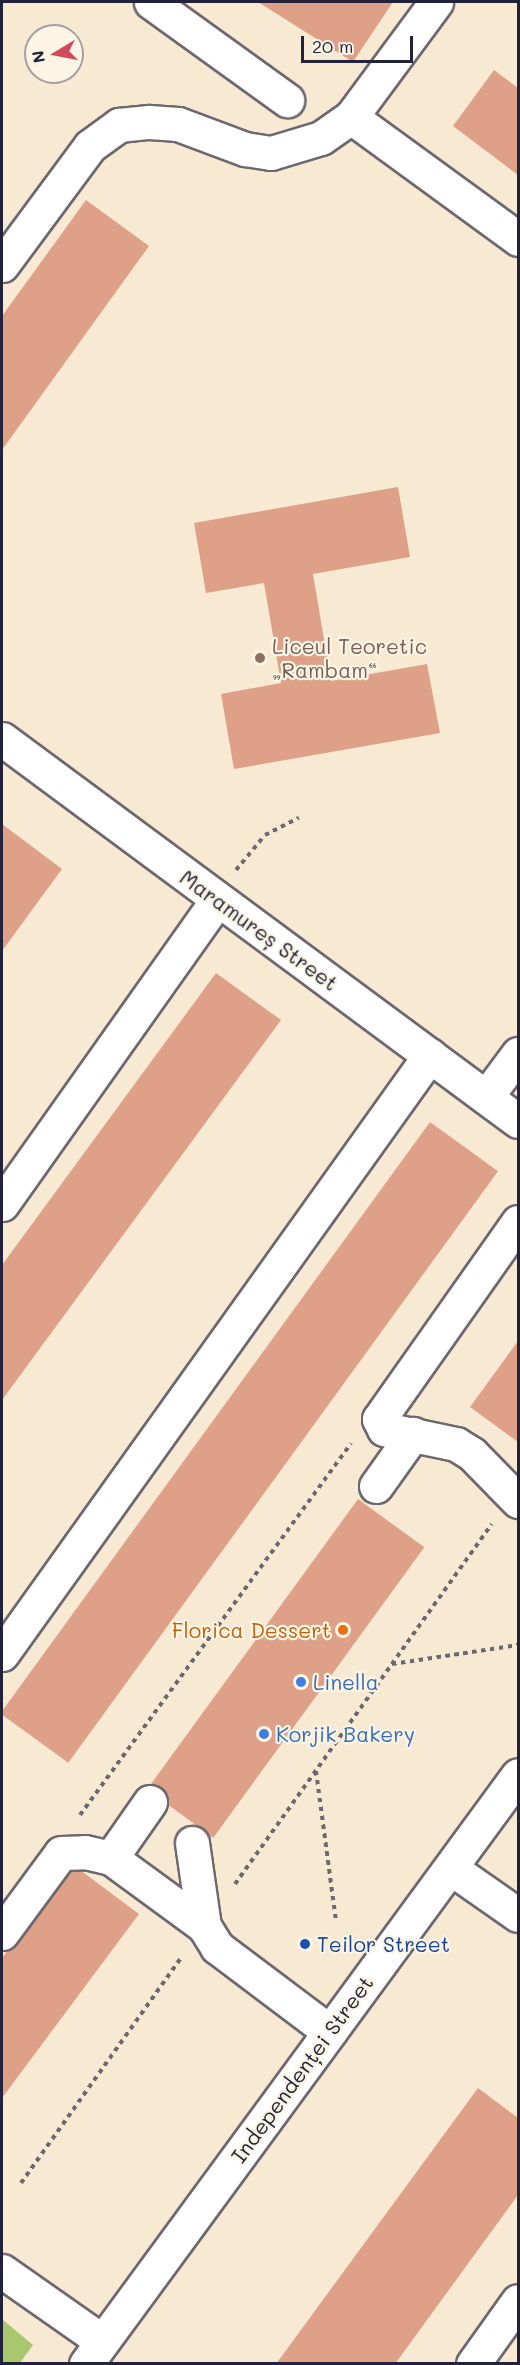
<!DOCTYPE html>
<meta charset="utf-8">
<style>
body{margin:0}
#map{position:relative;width:520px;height:2365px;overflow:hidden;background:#f8e9d2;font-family:Mali,sans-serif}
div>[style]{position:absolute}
.green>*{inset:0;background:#a8c76f}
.building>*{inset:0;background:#dea188;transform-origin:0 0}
.path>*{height:4px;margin-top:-2px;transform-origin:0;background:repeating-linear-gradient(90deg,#6d6870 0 4.5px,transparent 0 9px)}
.roads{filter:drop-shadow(2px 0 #6d6870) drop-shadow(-2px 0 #6d6870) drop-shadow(0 2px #6d6870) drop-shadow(0 -2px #6d6870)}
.minor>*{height:33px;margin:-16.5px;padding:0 16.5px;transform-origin:16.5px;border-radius:16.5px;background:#fff}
.major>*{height:33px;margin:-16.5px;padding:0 16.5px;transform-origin:16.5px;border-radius:16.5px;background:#fff}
.dots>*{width:16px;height:16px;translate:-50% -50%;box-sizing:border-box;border:3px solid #fcf5e5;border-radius:50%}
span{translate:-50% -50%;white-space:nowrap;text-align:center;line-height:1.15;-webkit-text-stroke:4.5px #fcf5e5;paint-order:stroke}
.education-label{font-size:21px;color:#785e54}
.left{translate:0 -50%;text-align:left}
.street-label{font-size:21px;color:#22223b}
.food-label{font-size:21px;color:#c56008}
.right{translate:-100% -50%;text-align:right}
.shop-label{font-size:21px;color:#366cbe}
.transit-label{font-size:21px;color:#164399}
.frame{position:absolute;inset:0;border:3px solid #22223b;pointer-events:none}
.north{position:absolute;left:24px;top:24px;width:60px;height:60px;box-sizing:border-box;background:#fcf5e5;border:2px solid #a5a1a1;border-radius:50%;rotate:260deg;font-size:16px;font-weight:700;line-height:24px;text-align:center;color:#22223b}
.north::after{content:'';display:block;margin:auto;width:21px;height:27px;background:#d1495b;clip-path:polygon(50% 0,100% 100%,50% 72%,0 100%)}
.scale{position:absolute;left:301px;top:36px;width:112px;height:27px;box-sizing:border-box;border:3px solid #22223b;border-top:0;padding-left:8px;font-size:18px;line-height:21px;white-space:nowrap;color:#22223b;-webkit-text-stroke:4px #fcf5e5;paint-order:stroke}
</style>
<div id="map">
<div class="green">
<div style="clip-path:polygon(2px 2319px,33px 2345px,20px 2363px,2px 2363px)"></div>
</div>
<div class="building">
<div style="clip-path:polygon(258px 2px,393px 2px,353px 62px)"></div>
<div style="clip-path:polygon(494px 70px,518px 88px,518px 175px,453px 126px)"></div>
<div style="clip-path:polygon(86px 200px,149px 246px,2px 450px,2px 316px)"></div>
<div style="clip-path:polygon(398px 487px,410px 557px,313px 574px,331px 681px,427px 664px,440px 733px,234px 769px,221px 694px,281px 683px,264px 583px,206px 593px,194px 523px)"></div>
<div style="clip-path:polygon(2px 824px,62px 869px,2px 951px)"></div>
<div style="clip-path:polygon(216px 973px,281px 1020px,2px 1400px,2px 1265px)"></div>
<div style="left:430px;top:1122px;width:84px;height:731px;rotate:36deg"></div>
<div style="clip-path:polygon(518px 1341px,518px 1442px,470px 1407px)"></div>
<div style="left:358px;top:1499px;width:82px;height:359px;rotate:36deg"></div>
<div style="clip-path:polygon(72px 1864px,139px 1914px,2px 2098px,2px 1958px)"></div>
<div style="clip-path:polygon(478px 2088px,518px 2118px,518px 2195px,395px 2364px,276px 2364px)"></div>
</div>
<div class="path">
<div style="left:236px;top:870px;width:45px;rotate:-50.4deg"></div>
<div style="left:265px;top:835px;width:38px;rotate:-27deg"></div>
<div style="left:392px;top:1664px;width:127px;rotate:-8.6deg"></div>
<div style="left:316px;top:1771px;width:151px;rotate:82.4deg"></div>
<div style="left:80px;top:1815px;width:460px;rotate:-53.9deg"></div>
<div style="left:235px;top:1884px;width:442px;rotate:-54.5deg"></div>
<div style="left:21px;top:2183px;width:276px;rotate:-54.6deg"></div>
</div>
<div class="roads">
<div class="minor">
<div style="left:151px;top:2px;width:168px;rotate:35.8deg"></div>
<div style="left:351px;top:117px;width:207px;rotate:36.1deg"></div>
<div style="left:2px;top:265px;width:148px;rotate:-53.5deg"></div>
<div style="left:90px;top:146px;width:36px;rotate:-36deg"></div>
<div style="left:119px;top:125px;width:30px;rotate:-6deg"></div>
<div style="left:149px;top:122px;width:29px;rotate:4deg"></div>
<div style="left:178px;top:124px;width:72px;rotate:20.5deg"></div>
<div style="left:245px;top:149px;width:26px;rotate:9deg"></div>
<div style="left:271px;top:153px;width:52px;rotate:-16.7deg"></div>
<div style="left:321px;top:138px;width:37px;rotate:-35deg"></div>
<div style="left:351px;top:117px;width:143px;rotate:-53.5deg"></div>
<div style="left:2px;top:739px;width:642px;rotate:36.51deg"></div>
<div style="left:486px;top:1097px;width:54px;rotate:-53.3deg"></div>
<div style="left:2px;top:1204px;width:372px;rotate:-54.7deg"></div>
<div style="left:518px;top:1222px;width:241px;rotate:125.2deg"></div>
<div style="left:379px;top:1419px;width:11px;rotate:63deg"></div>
<div style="left:384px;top:1429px;width:74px;rotate:11.8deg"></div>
<div style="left:456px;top:1444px;width:19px;rotate:32deg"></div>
<div style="left:472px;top:1454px;width:66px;rotate:45.6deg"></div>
<div style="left:376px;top:1486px;width:64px;rotate:-54.6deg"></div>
<div style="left:2px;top:1654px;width:736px;rotate:-54.45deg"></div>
<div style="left:150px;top:1802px;width:68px;rotate:124.9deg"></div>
<div style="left:111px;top:1858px;width:115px;rotate:36.2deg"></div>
<div style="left:204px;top:1926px;width:25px;rotate:58deg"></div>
<div style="left:217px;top:1947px;width:141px;rotate:37deg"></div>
<div style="left:192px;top:1843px;width:84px;rotate:81.8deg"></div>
<div style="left:452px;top:1869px;width:80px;rotate:34.9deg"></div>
<div style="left:2px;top:1933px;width:99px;rotate:-53.6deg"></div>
<div style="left:61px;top:1853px;width:24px;rotate:-2deg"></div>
<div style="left:85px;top:1852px;width:27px;rotate:13deg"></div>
<div style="left:2px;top:2271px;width:122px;rotate:35deg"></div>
<div style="left:473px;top:2364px;width:77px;rotate:-54.5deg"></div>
</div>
<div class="major">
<div style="left:86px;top:2364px;width:730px;rotate:-53.74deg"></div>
</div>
</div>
<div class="dots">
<div style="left:260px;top:658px;background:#8d6e63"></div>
<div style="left:343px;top:1630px;background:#e8710a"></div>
<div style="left:301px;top:1682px;background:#3f7fe0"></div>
<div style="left:264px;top:1734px;background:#3f7fe0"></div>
<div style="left:305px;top:1944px;background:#1a4fb4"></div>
</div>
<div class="education-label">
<span class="left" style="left:272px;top:658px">Liceul Teoretic<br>„Rambam“</span>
</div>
<div class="street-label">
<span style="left:259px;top:930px;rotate:36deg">Maramureș Street</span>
<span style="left:302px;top:2069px;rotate:-54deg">Independenței Street</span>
</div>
<div class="food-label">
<span class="right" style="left:331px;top:1630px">Florica Dessert</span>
</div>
<div class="shop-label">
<span class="left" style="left:313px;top:1682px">Linella</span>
<span class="left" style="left:276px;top:1734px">Korjik Bakery</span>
</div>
<div class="transit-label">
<span class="left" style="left:317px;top:1944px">Teilor Street</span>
</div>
<div class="frame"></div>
<div class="north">N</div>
<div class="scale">20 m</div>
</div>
